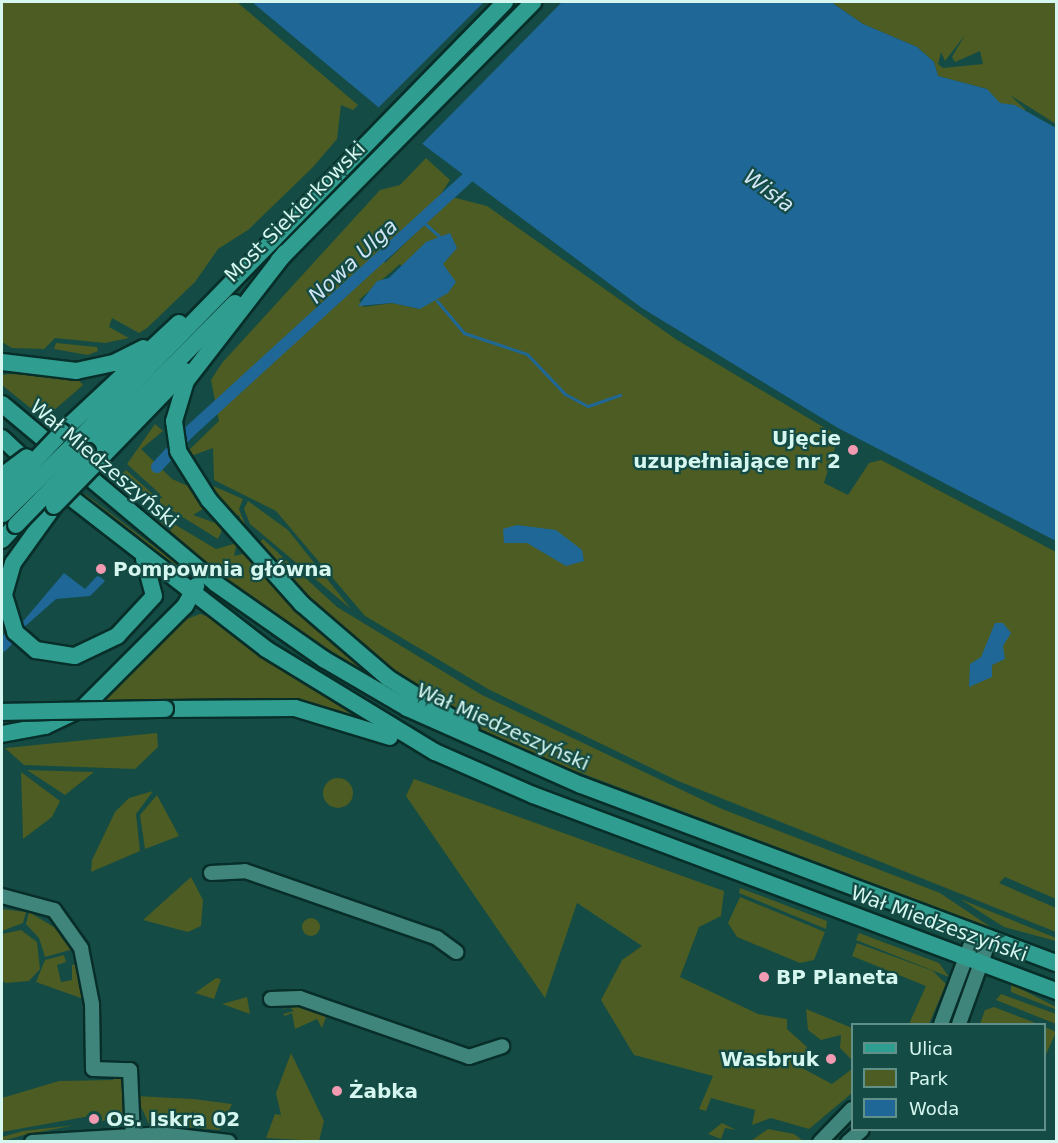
<!DOCTYPE html>
<meta charset="utf-8">
<style>
body{margin:0}
#map{position:relative;width:1058px;height:1143px;overflow:hidden;background:#144b44;font-family:"DejaVu Sans",sans-serif}
div>[style]{position:absolute}
.green>*{inset:0;background:#4c5c22;transform-origin:0 0}
.round{border-radius:50%}
.water>*{inset:0;background:#1f6796}
.pier>*{inset:0;background:#144b44}
.stream>*{height:3px;margin:-1.5px;padding:0 1.5px;transform-origin:1.5px;border-radius:1.5px;background:#1f6796}
.canal>*{height:12px;margin:-6px;padding:0 6px;transform-origin:6px;border-radius:6px;background:#1f6796}
.roads{filter:drop-shadow(2px 0 #082e29) drop-shadow(-2px 0 #082e29) drop-shadow(0 2px #082e29) drop-shadow(0 -2px #082e29)}
.minor>*{height:14px;margin:-7px;padding:0 7px;transform-origin:7px;border-radius:7px;background:#40857b}
.major>*{height:16px;margin:-8px;padding:0 8px;transform-origin:8px;border-radius:8px;background:#2f9e90}
.bridges{filter:drop-shadow(2px 0 #082e29) drop-shadow(-2px 0 #082e29) drop-shadow(0 2px #082e29) drop-shadow(0 -2px #082e29)}
.major-bridge>*{height:16px;margin:-8px;padding:0 8px;transform-origin:8px;border-radius:8px;background:#2f9e90}
.dots>*{width:16px;height:16px;translate:-50% -50%;box-sizing:border-box;border:3px solid #144b44;border-radius:50%}
span{translate:-50% -50%;white-space:nowrap;text-align:center;line-height:1.15;-webkit-text-stroke:4.5px #144b44;paint-order:stroke}
.street-label{font-size:20px;color:#d5f7f0}
.poi-label{font-size:20px;color:#d5f7f0;font-weight:700}
.right{translate:-100% -50%;text-align:right}
.left{translate:0 -50%;text-align:left}
.water-label{font-size:21px;color:#d1e5f6;font-style:italic}
.frame{position:absolute;inset:0;border:3px solid #d5f7f0;pointer-events:none}
.legend{position:absolute;left:851px;top:1023px;width:195px;height:108px;box-sizing:border-box;background:#144b44;border:2px solid #619089;margin:0;padding:8px 10px;list-style:none;font-size:18px;color:#d5f7f0}
.legend li{display:flex;align-items:center;gap:12px;height:30px}
.legend b{width:30px;border:2px solid #619089}
</style>
<div id="map">
<div class="green">
<div style="clip-path:polygon(2px 2px,237px 2px,358px 105px,353px 110px,341px 105px,337px 139px,313px 167px,248px 230px,218px 249px,195px 282px,147px 328px,139px 333px,112px 318px,109px 327px,129px 338px,105px 343px,55px 338px,44px 349px,12px 348px,2px 342px)"></div>
<div style="clip-path:polygon(evenodd,831px 2px,1056px 2px,1056px 124px,1010px 95px,1026px 110px,1001px 111px,987px 89px,938px 76px,934px 62px,917px 47px,863px 24px,831px 2px,965px 35px,952px 57px,955px 62px,980px 51px,983px 64px,943px 68px,938px 64px,941px 52px,945px 61px,965px 35px)"></div>
<div style="clip-path:polygon(evenodd,426px 158px,450px 180px,433px 206px,378px 254px,385px 263px,452px 197px,487px 206px,677px 340px,835px 434px,838px 438px,824px 483px,848px 495px,869px 463px,881px 460px,1056px 552px,1056px 899px,1005px 877px,999px 883px,1056px 908px,1056px 932px,678px 781px,488px 689px,365px 616px,276px 511px,214px 480px,213px 448px,191px 456px,189px 450px,219px 421px,211px 380px,222px 363px,380px 190px,400px 185px,426px 158px,400px 264px,425px 299px,420px 309px,392px 303px,364px 307px,359px 300px,400px 264px)"></div>
<div style="clip-path:polygon(56px 343px,97px 347px,98px 351px,88px 355px,54px 349px)"></div>
<div style="clip-path:polygon(10px 374px,76px 377px,83px 385px,44px 419px,2px 385px,2px 375px)"></div>
<div style="clip-path:polygon(155px 424px,163px 431px,134px 455px,141px 449px,172px 479px,188px 486px,206px 507px,193px 515px,224px 526px,218px 539px,160px 503px,160px 494px,127px 464px)"></div>
<div style="clip-path:polygon(126px 470px,157px 498px,157px 500px,119px 477px)"></div>
<div style="clip-path:polygon(204px 482px,243px 499px,239px 509px,246px 527px,238px 524px,240px 516px,226px 513px)"></div>
<div style="clip-path:polygon(85px 494px,180px 566px,186px 579px,83px 496px)"></div>
<div style="clip-path:polygon(248px 501px,288px 530px,351px 609px,250px 524px,244px 509px)"></div>
<div style="clip-path:polygon(159px 515px,216px 549px,237px 543px,234px 556px,247px 553px,420px 706px,255px 604px,182px 546px,156px 520px)"></div>
<div style="clip-path:polygon(263px 539px,337px 607px,482px 695px,722px 809px,940px 893px,992px 928px,541px 758px,465px 721px,396px 676px,321px 614px,256px 545px)"></div>
<div style="clip-path:polygon(200px 614px,210px 617px,351px 714px,282px 700px,105px 700px,187px 619px)"></div>
<div style="clip-path:polygon(157px 733px,158px 747px,135px 769px,24px 765px,5px 748px)"></div>
<div style="clip-path:polygon(27px 770px,94px 772px,65px 795px)"></div>
<div style="clip-path:polygon(21px 772px,60px 801px,52px 817px,23px 839px)"></div>
<div class="round" style="left:323px;top:778px;width:30px;height:30px"></div>
<div style="clip-path:polygon(414px 779px,724px 891px,721px 916px,699px 927px,680px 977px,758px 1014px,787px 1019px,787px 1029px,807px 1047px,802px 1068px,832px 1084px,852px 1069px,852px 1093px,809px 1129px,771px 1118px,752px 1125px,755px 1110px,711px 1098px,706px 1111px,699px 1109px,713px 1076px,634px 1055px,601px 1000px,622px 960px,642px 946px,577px 903px,545px 998px,406px 796px)"></div>
<div style="clip-path:polygon(153px 791px,136px 814px,140px 851px,91px 872px,92px 860px,115px 812px,129px 798px)"></div>
<div style="clip-path:polygon(157px 795px,179px 836px,145px 849px,140px 815px)"></div>
<div style="clip-path:polygon(191px 877px,203px 900px,201px 926px,188px 932px,143px 920px)"></div>
<div style="clip-path:polygon(740px 888px,827px 921px,826px 929px,739px 893px)"></div>
<div style="clip-path:polygon(740px 897px,825px 932px,814px 960px,800px 963px,737px 937px,728px 923px)"></div>
<div style="clip-path:polygon(960px 899px,1056px 938px,1056px 941px,1004px 927px)"></div>
<div style="clip-path:polygon(2px 909px,26px 912px,23px 923px,2px 931px)"></div>
<div style="clip-path:polygon(29px 912px,57px 929px,60px 926px,77px 948px,45px 957px,39px 938px,26px 924px)"></div>
<div class="round" style="left:302px;top:918px;width:18px;height:18px"></div>
<div style="clip-path:polygon(21px 930px,37px 942px,40px 969px,29px 981px,6px 983px,2px 981px,2px 934px)"></div>
<div style="clip-path:polygon(859px 933px,939px 963px,949px 977px,856px 940px)"></div>
<div style="clip-path:polygon(857px 943px,933px 971px,946px 984px,929px 1024px,909px 1024px,926px 986px,852px 956px)"></div>
<div style="clip-path:polygon(64px 955px,66px 962px,57px 965px,61px 982px,72px 980px,72px 965px,77px 964px,89px 1001px,36px 982px,45px 960px)"></div>
<div style="clip-path:polygon(216px 978px,221px 979px,214px 999px,195px 993px)"></div>
<div style="clip-path:polygon(1011px 984px,1056px 1007px,1055px 1009px,1011px 992px)"></div>
<div style="clip-path:polygon(1001px 994px,1056px 1014px,1056px 1024px,996px 1000px)"></div>
<div style="clip-path:polygon(247px 997px,250px 1014px,222px 1004px)"></div>
<div style="clip-path:polygon(288px 1002px,320px 1009px,326px 1017px,322px 1028px,317px 1019px,295px 1029px,292px 1013px,285px 1016px,283px 1014px,294px 1011px,288px 1006px,283px 1010px)"></div>
<div style="clip-path:polygon(994px 1007px,1038px 1024px,980px 1024px,985px 1010px)"></div>
<div style="clip-path:polygon(806px 1009px,852px 1028px,852px 1060px,840px 1048px,841px 1035px,821px 1040px,808px 1030px)"></div>
<div style="left:1045px;top:1027px;width:12px;height:48px;rotate:24deg"></div>
<div style="clip-path:polygon(291px 1053px,324px 1121px,319px 1141px,266px 1138px,275px 1114px,281px 1115px,276px 1093px)"></div>
<div style="clip-path:polygon(113px 1076px,122px 1080px,127px 1116px,102px 1121px,90px 1116px,2px 1132px,2px 1098px,59px 1081px,113px 1080px)"></div>
<div style="clip-path:polygon(136px 1096px,193px 1099px,232px 1104px,220px 1130px,149px 1124px)"></div>
<div style="clip-path:polygon(722px 1123px,736px 1130px,725px 1128px,721px 1139px,708px 1134px)"></div>
<div style="clip-path:polygon(76px 1125px,24px 1135px,2px 1141px,2px 1137px,23px 1131px)"></div>
<div style="clip-path:polygon(768px 1129px,794px 1134px,802px 1140px,751px 1141px)"></div>
</div>
<div class="water">
<div style="clip-path:polygon(252px 2px,831px 2px,863px 24px,917px 47px,934px 62px,938px 76px,987px 89px,1000px 103px,1015px 105px,1056px 128px,1056px 541px,838px 428px,642px 308px,425px 146px)"></div>
<div style="clip-path:polygon(450px 233px,457px 248px,443px 264px,456px 282px,448px 293px,420px 309px,392px 303px,358px 306px,377px 281px,389px 278px,426px 242px)"></div>
<div style="clip-path:polygon(517px 525px,556px 530px,582px 550px,584px 561px,566px 566px,527px 543px,504px 543px,503px 529px)"></div>
<div style="clip-path:polygon(64px 573px,85px 589px,98px 575px,105px 581px,90px 596px,56px 599px,22px 629px,20px 625px)"></div>
<div style="clip-path:polygon(995px 623px,1003px 623px,1011px 633px,1003px 646px,1005px 659px,992px 665px,992px 677px,969px 687px,970px 664px,981px 657px)"></div>
</div>
<div class="pier">
<div style="clip-path:polygon(484px 2px,562px 2px,420px 146px,376px 110px)"></div>
</div>
<div class="stream">
<div style="left:423px;top:222px;width:21px;rotate:41deg"></div>
<div style="left:437px;top:301px;width:42px;rotate:49.8deg"></div>
<div style="left:464px;top:333px;width:66px;rotate:18.4deg"></div>
<div style="left:527px;top:354px;width:55px;rotate:46.5deg"></div>
<div style="left:565px;top:394px;width:26px;rotate:28deg"></div>
<div style="left:588px;top:406px;width:34px;rotate:-19deg"></div>
</div>
<div class="canal">
<div style="left:157px;top:467px;width:46px;rotate:-47.6deg"></div>
<div style="left:188px;top:433px;width:396px;rotate:-42.4deg"></div>
<div style="left:2px;top:646px;width:25px;rotate:-47deg"></div>
</div>
<div class="roads">
<div class="minor">
<div style="left:211px;top:873px;width:34px;rotate:-3deg"></div>
<div style="left:245px;top:871px;width:203px;rotate:19.2deg"></div>
<div style="left:437px;top:938px;width:24px;rotate:36deg"></div>
<div style="left:2px;top:896px;width:54px;rotate:15.1deg"></div>
<div style="left:54px;top:910px;width:47px;rotate:54.6deg"></div>
<div style="left:81px;top:948px;width:57px;rotate:78.9deg"></div>
<div style="left:92px;top:1004px;width:65px;rotate:89.1deg"></div>
<div style="left:93px;top:1069px;width:37px;rotate:2deg"></div>
<div style="left:130px;top:1070px;width:65px;rotate:87.4deg"></div>
<div style="left:271px;top:999px;width:29px;rotate:-2deg"></div>
<div style="left:300px;top:998px;width:179px;rotate:19.2deg"></div>
<div style="left:469px;top:1057px;width:35px;rotate:-18deg"></div>
<div style="left:941px;top:1024px;width:97px;rotate:-69.5deg"></div>
<div style="left:959px;top:1024px;width:91px;rotate:-70.2deg"></div>
<div style="left:32px;top:1142px;width:129px;rotate:-3.5deg"></div>
<div style="left:161px;top:1134px;width:68px;rotate:6.7deg"></div>
<div style="left:820px;top:1142px;width:46px;rotate:-45.9deg"></div>
<div style="left:848px;top:1142px;width:18px;rotate:-41deg"></div>
</div>
<div class="major">
<div style="left:285px;top:253px;width:162px;rotate:127.7deg"></div>
<div style="left:186px;top:381px;width:42px;rotate:106.7deg"></div>
<div style="left:174px;top:421px;width:30px;rotate:82deg"></div>
<div style="left:178px;top:451px;width:58px;rotate:57.7deg"></div>
<div style="left:209px;top:500px;width:140px;rotate:48.2deg"></div>
<div style="left:302px;top:604px;width:113px;rotate:40.7deg"></div>
<div style="left:388px;top:678px;width:97px;rotate:31.9deg"></div>
<div style="left:279px;top:260px;width:362px;rotate:-45.4deg"></div>
<div style="left:2px;top:362px;width:75px;rotate:6.9deg"></div>
<div style="left:76px;top:371px;width:39px;rotate:-12deg"></div>
<div style="left:114px;top:363px;width:33px;rotate:-27deg"></div>
<div style="left:2px;top:404px;width:278px;rotate:40deg"></div>
<div style="left:215px;top:583px;width:134px;rotate:35deg"></div>
<div style="left:325px;top:660px;width:95px;rotate:30.3deg"></div>
<div style="left:407px;top:708px;width:190px;rotate:23.9deg"></div>
<div style="left:581px;top:785px;width:507px;rotate:20.54deg"></div>
<div style="left:62px;top:432px;width:160px;rotate:-43deg"></div>
<div style="left:2px;top:438px;width:44px;rotate:43.2deg"></div>
<div style="left:75px;top:443px;width:616px;rotate:-45.72deg"></div>
<div style="left:87px;top:452px;width:210px;rotate:-45.2deg"></div>
<div style="left:98px;top:461px;width:125px;rotate:-46deg"></div>
<div style="left:56px;top:486px;width:266px;rotate:37.8deg"></div>
<div style="left:266px;top:649px;width:198px;rotate:31.4deg"></div>
<div style="left:435px;top:752px;width:107px;rotate:23.7deg"></div>
<div style="left:533px;top:795px;width:559px;rotate:20.54deg"></div>
<div style="left:54px;top:506px;width:70px;rotate:125.7deg"></div>
<div style="left:13px;top:563px;width:33px;rotate:106deg"></div>
<div style="left:4px;top:595px;width:39px;rotate:73deg"></div>
<div style="left:15px;top:632px;width:28px;rotate:41deg"></div>
<div style="left:36px;top:650px;width:39px;rotate:9deg"></div>
<div style="left:75px;top:656px;width:47px;rotate:-25.5deg"></div>
<div style="left:117px;top:636px;width:54px;rotate:-47.2deg"></div>
<div style="left:154px;top:596px;width:39px;rotate:-105deg"></div>
<div style="left:2px;top:540px;width:21px;rotate:-47deg"></div>
<div style="left:165px;top:709px;width:130px;rotate:-0.4deg"></div>
<div style="left:295px;top:708px;width:99px;rotate:17deg"></div>
<div style="left:2px;top:734px;width:44px;rotate:-10.5deg"></div>
<div style="left:45px;top:726px;width:42px;rotate:-25.3deg"></div>
<div style="left:83px;top:708px;width:144px;rotate:-45deg"></div>
<div style="left:185px;top:606px;width:23px;rotate:-61deg"></div>
</div>
</div>
<div class="bridges">
<div class="major-bridge">
<div style="left:2px;top:476px;width:31px;rotate:-37deg"></div>
<div style="left:2px;top:495px;width:87px;rotate:-46.4deg"></div>
<div style="left:54px;top:506px;width:63px;rotate:-45.6deg"></div>
<div style="left:3px;top:514px;width:101px;rotate:-44.6deg"></div>
<div style="left:16px;top:525px;width:102px;rotate:-45.8deg"></div>
<div style="left:2px;top:712px;width:163px;rotate:-1.1deg"></div>
</div>
</div>
<div class="dots">
<div style="left:853px;top:450px;background:#f19ab1"></div>
<div style="left:101px;top:569px;background:#f19ab1"></div>
<div style="left:764px;top:977px;background:#f19ab1"></div>
<div style="left:831px;top:1059px;background:#f19ab1"></div>
<div style="left:337px;top:1091px;background:#f19ab1"></div>
<div style="left:94px;top:1119px;background:#f19ab1"></div>
</div>
<div class="street-label">
<span style="left:295px;top:212px;rotate:-45deg">Most Siekierkowski</span>
<span style="left:104px;top:464px;rotate:40deg">Wał Miedzeszyński</span>
<span style="left:503px;top:727px;rotate:24deg">Wał Miedzeszyński</span>
<span style="left:939px;top:924px;rotate:20deg">Wał Miedzeszyński</span>
</div>
<div class="poi-label">
<span class="right" style="left:841px;top:450px">Ujęcie<br>uzupełniające nr 2</span>
<span class="left" style="left:113px;top:569px">Pompownia główna</span>
<span class="left" style="left:776px;top:977px">BP Planeta</span>
<span class="right" style="left:819px;top:1059px">Wasbruk</span>
<span class="left" style="left:349px;top:1091px">Żabka</span>
<span class="left" style="left:106px;top:1119px">Os. Iskra 02</span>
</div>
<div class="water-label">
<span style="left:769px;top:191px;rotate:36deg">Wisła</span>
<span style="left:353px;top:261px;rotate:-43deg">Nowa Ulga</span>
</div>
<div class="frame"></div>
<ul class="legend">
<li><b style="height:8px;background:#2f9e90"></b>Ulica</li>
<li><b style="height:16px;background:#4c5c22"></b>Park</li>
<li><b style="height:16px;background:#1f6796"></b>Woda</li>
</ul>
</div>
